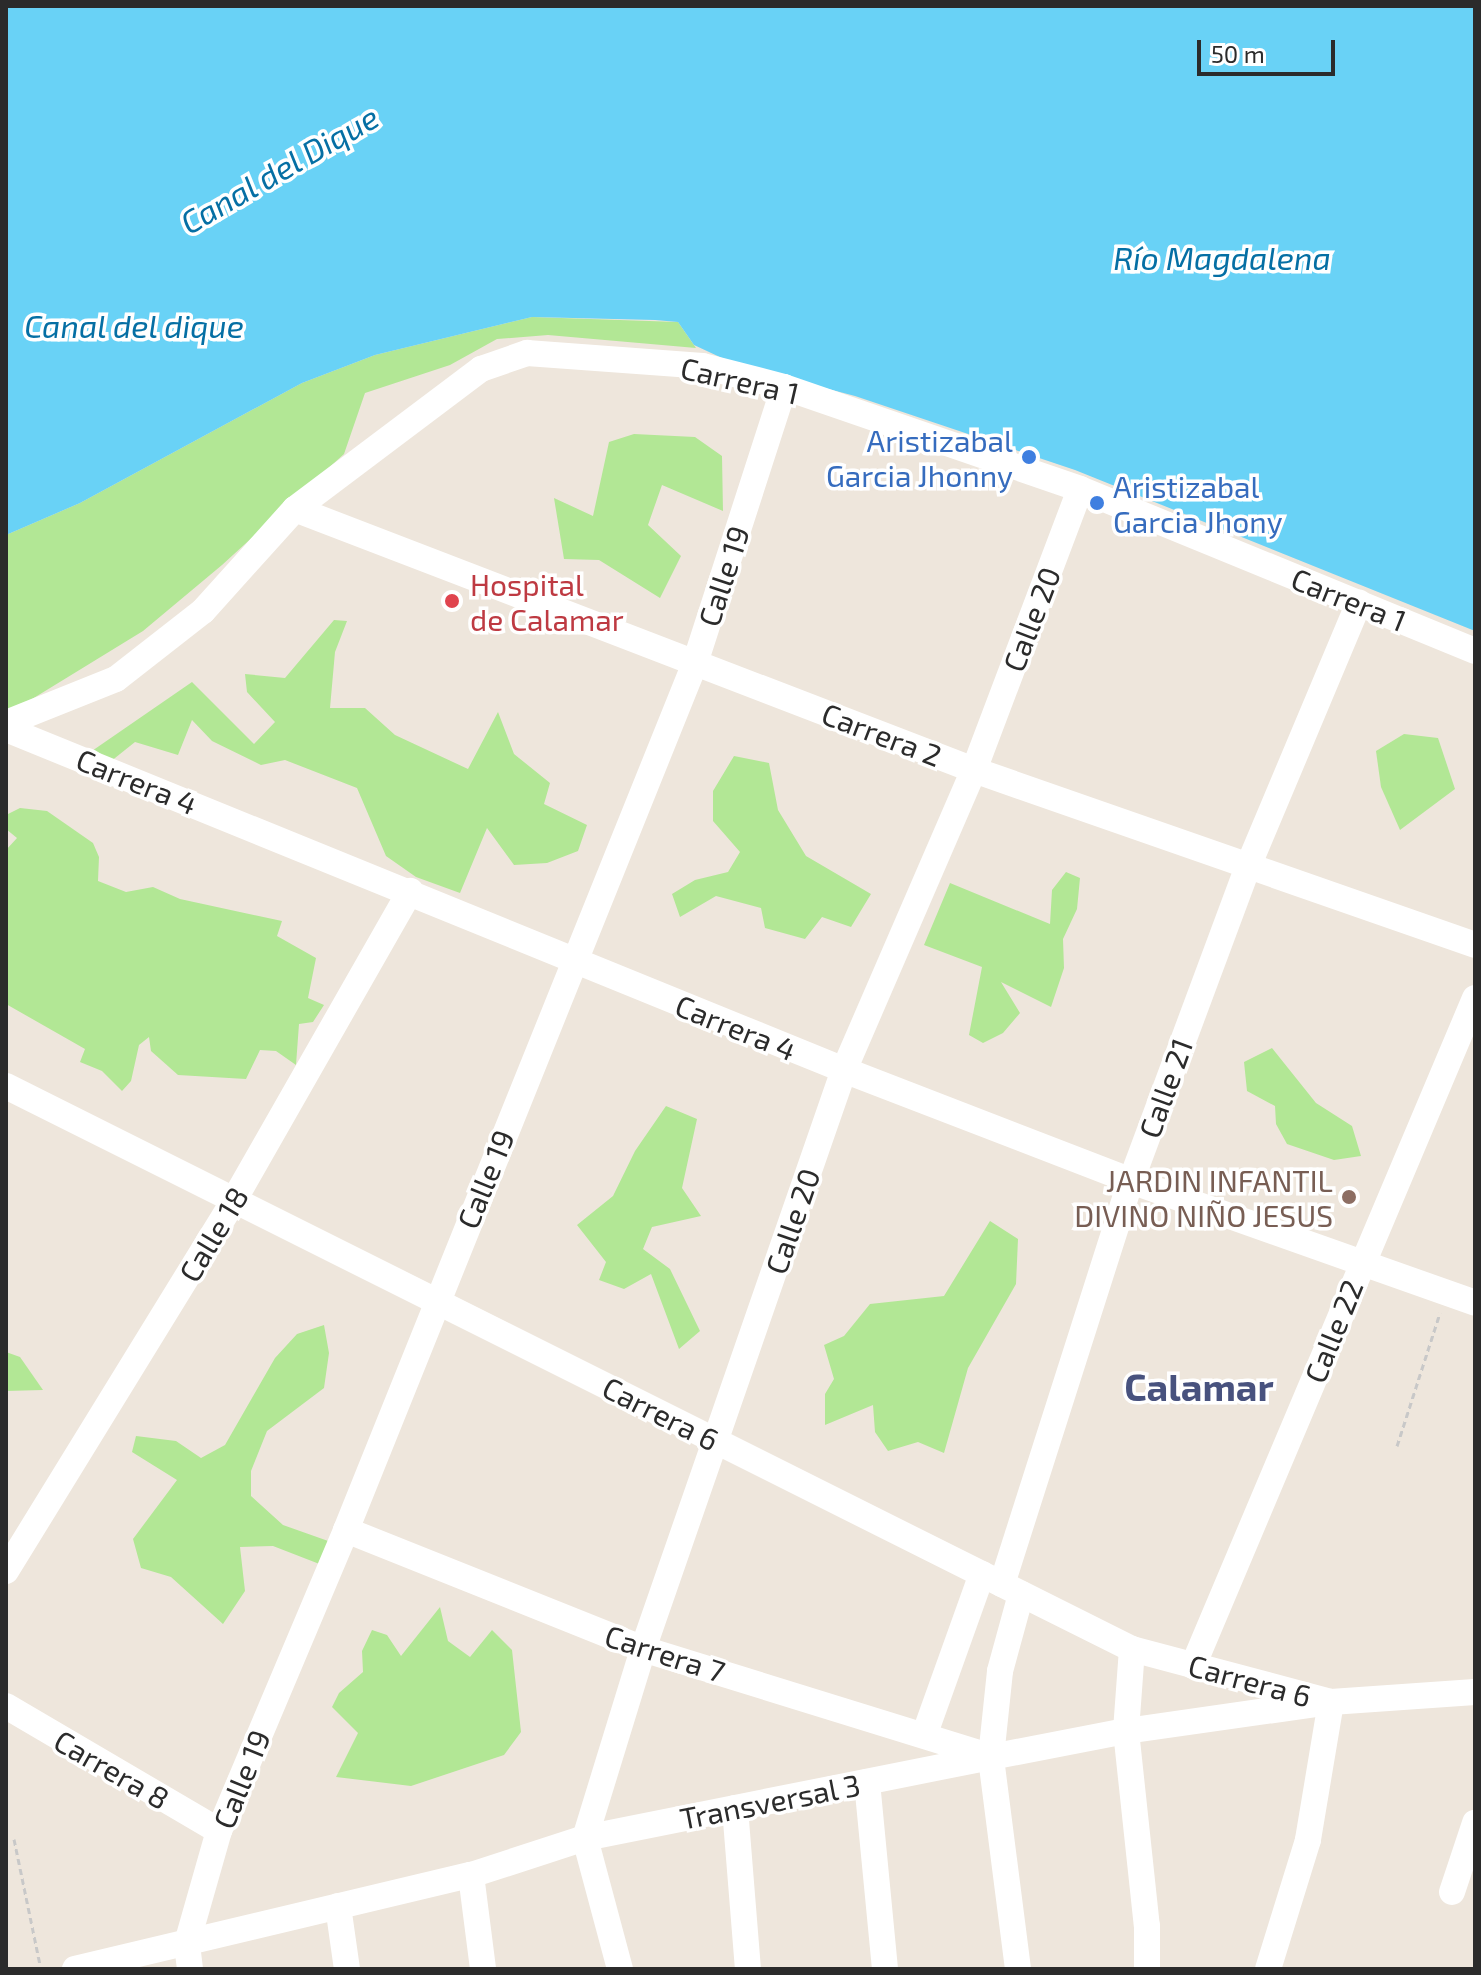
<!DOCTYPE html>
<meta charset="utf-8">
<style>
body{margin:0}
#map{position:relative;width:1481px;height:1975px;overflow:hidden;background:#eee6dc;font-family:"Exo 2",sans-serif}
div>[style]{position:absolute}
.green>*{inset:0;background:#b2e795}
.water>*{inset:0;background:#69d2f6}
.path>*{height:3px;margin-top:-1.5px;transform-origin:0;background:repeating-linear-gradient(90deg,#c8c8c8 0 6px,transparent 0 10px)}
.minor>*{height:26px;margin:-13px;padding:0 13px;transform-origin:13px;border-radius:13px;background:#fff}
.dots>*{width:22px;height:22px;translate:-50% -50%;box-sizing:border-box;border:4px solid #fff;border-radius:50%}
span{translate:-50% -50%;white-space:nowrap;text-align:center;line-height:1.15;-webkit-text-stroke:7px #fff;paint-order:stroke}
.street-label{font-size:30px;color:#2b2b2b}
.shop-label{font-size:30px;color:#366cbe}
.right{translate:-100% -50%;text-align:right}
.left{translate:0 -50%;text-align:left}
.health-label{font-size:30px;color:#be3a42}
.education-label{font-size:30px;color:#785e54}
.water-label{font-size:32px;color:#056fa4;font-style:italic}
.district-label{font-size:38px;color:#48527e;font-weight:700}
.frame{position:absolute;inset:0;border:8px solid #2b2b2b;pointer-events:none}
.scale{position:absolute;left:1197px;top:40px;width:138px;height:36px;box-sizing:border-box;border:4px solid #2b2b2b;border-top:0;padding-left:10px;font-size:24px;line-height:28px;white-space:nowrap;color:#2b2b2b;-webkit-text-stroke:6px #fff;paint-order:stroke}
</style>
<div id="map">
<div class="green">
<div style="clip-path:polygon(532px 317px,678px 322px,696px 348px,548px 335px,497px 339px,450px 365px,365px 393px,344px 454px,222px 565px,143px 631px,6px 715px,6px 535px,80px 503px,302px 383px,375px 355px)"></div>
<div style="clip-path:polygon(634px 434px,695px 437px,722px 456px,723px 511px,662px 485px,648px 525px,681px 556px,660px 598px,599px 560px,564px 559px,554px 498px,593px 516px,609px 442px)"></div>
<div style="clip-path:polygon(334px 620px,347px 621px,335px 652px,330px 708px,365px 708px,395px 735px,468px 769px,498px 712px,514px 754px,550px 783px,544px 804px,587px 825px,578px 851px,547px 863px,514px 865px,487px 828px,460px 893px,416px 877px,386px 856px,357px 788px,285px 760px,261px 765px,212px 741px,192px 720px,178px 755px,135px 742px,110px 762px,89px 753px,192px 682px,254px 744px,275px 722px,247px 692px,245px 674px,285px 678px)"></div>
<div style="clip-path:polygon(1404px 734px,1438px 738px,1455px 789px,1400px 830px,1381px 787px,1376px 751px)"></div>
<div style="clip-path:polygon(734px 756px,769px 763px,778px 810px,806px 856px,871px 894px,851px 927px,822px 917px,805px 939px,765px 928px,761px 908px,716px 896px,680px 917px,672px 894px,695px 880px,728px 872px,740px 852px,713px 821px,713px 791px)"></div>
<div style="clip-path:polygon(20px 808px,47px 811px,93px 843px,99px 857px,98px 881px,126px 892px,153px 887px,180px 899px,282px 921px,277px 936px,316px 958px,308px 998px,324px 1005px,313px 1022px,299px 1024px,296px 1065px,276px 1051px,260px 1050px,246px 1079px,178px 1075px,151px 1051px,149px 1037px,139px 1045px,131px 1081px,122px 1091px,102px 1071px,80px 1062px,85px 1049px,6px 1004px,6px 850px,17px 838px,6px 829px,6px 815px)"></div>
<div style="clip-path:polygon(1066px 872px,1080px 878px,1077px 909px,1063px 939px,1064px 968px,1051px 1007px,1001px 982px,1020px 1013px,1003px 1033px,983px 1043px,969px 1035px,982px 967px,924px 945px,950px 883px,1050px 924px,1052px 890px)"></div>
<div style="clip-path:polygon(1272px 1048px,1316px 1103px,1352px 1126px,1361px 1156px,1334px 1160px,1287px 1144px,1276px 1124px,1275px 1106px,1247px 1091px,1244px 1062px)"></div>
<div style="clip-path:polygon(666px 1106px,697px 1119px,682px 1188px,701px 1216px,652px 1227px,643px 1249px,670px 1269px,700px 1331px,679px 1349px,651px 1274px,624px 1289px,599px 1280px,606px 1262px,577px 1225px,613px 1196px,635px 1151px)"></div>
<div style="clip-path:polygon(990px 1221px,1018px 1239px,1016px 1284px,968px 1368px,944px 1453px,918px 1442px,888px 1451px,875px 1432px,873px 1405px,825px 1425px,825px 1394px,834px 1379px,824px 1345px,844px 1336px,870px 1304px,944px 1296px)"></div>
<div style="clip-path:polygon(324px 1325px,329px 1353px,324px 1388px,267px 1431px,251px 1471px,251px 1496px,283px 1525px,331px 1542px,322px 1565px,273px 1546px,240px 1547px,245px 1591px,223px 1624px,171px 1577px,141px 1568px,133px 1539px,177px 1480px,132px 1452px,136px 1436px,176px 1441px,201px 1458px,225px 1445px,275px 1358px,297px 1334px)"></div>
<div style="clip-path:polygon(6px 1352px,20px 1357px,43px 1390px,6px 1391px)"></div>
<div style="clip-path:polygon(440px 1607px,448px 1641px,470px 1657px,492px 1630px,512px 1650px,521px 1732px,504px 1755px,411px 1786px,336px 1777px,358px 1733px,332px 1707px,339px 1693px,363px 1672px,362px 1651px,372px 1630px,387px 1635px,401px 1656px)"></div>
</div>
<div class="water">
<div style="clip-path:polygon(6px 6px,1475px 6px,1475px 631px,1075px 470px,855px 396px,737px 365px,694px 345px,678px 322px,655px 320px,532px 317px,375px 355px,302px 383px,80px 503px,6px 535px)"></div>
</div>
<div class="path">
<div style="left:1397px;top:1446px;width:140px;rotate:-72.1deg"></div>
<div style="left:14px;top:1839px;width:133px;rotate:78.3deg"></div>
</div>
<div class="minor">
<div style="left:295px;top:509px;width:727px;rotate:21.03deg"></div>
<div style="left:974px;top:770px;width:531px;rotate:19.25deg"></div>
<div style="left:6px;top:723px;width:118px;rotate:-21.8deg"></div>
<div style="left:116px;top:679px;width:110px;rotate:-38deg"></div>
<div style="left:203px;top:611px;width:137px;rotate:-48deg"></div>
<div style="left:295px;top:509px;width:233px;rotate:-37deg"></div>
<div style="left:481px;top:369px;width:49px;rotate:-19.2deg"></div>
<div style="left:527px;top:353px;width:176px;rotate:4.2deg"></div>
<div style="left:703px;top:366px;width:84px;rotate:14.5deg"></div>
<div style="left:784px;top:387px;width:313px;rotate:19deg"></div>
<div style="left:1080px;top:489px;width:427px;rotate:22.3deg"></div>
<div style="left:6px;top:729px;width:905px;rotate:22.14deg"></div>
<div style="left:844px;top:1070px;width:308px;rotate:21.1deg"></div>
<div style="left:1131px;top:1181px;width:365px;rotate:19.5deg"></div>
<div style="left:6px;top:1086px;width:1259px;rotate:26.57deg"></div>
<div style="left:1132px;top:1649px;width:206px;rotate:14.9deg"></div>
<div style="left:1331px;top:1702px;width:140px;rotate:99.5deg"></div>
<div style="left:1308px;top:1840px;width:135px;rotate:107.2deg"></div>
<div style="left:346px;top:1530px;width:320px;rotate:21.8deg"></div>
<div style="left:643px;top:1649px;width:364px;rotate:17.2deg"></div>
<div style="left:6px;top:1571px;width:435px;rotate:-58.4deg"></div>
<div style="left:234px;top:1200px;width:356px;rotate:-60.3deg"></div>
<div style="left:1002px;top:1584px;width:423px;rotate:-72.3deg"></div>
<div style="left:1131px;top:1181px;width:333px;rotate:-69.6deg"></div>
<div style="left:1247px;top:869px;width:289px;rotate:-67.2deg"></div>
<div style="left:1132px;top:1649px;width:82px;rotate:94.2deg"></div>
<div style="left:1126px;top:1731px;width:196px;rotate:83.9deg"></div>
<div style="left:1147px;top:1926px;width:43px;rotate:90deg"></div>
<div style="left:1193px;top:1666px;width:725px;rotate:-67.11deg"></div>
<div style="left:6px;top:1706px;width:247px;rotate:30.4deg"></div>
<div style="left:925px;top:1733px;width:169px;rotate:-70.3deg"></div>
<div style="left:867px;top:1782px;width:188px;rotate:84.5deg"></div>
<div style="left:735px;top:1808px;width:162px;rotate:85.4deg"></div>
<div style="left:471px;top:1875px;width:95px;rotate:82.7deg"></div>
<div style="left:1452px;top:1892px;width:73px;rotate:-71.6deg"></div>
<div style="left:338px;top:1906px;width:64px;rotate:81.9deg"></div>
<div style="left:75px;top:1969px;width:407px;rotate:-13.4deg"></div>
<div style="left:471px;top:1875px;width:120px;rotate:-18deg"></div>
<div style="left:585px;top:1838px;width:414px;rotate:-11.3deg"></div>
<div style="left:991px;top:1757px;width:137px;rotate:-10.9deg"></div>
<div style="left:1126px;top:1731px;width:207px;rotate:-8.1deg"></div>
<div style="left:1331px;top:1702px;width:144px;rotate:-4deg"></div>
<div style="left:190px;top:1969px;width:26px;rotate:-97deg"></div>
<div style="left:187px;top:1943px;width:116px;rotate:-74.1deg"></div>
<div style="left:219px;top:1831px;width:327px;rotate:-67.1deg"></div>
<div style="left:346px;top:1530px;width:935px;rotate:-68.07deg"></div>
<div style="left:695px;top:663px;width:290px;rotate:-72.1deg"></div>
<div style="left:620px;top:1969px;width:136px;rotate:-105deg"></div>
<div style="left:585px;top:1838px;width:198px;rotate:-72.9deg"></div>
<div style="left:643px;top:1649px;width:613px;rotate:-70.86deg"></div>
<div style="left:844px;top:1070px;width:327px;rotate:-66.6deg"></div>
<div style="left:974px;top:770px;width:300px;rotate:-69.3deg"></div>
<div style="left:1018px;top:1969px;width:214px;rotate:-97.3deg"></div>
<div style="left:991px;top:1757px;width:86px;rotate:-84deg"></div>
<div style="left:1000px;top:1671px;width:80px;rotate:-74.7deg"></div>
</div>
<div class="dots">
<div style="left:1029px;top:457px;background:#3f7fe0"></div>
<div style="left:1097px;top:503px;background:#3f7fe0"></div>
<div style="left:452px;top:601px;background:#e0444e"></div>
<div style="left:1349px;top:1197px;background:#8d6e63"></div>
</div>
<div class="street-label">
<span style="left:740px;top:380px;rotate:13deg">Carrera 1</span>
<span style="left:723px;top:576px;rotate:-72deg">Calle 19</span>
<span style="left:1349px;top:599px;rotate:22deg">Carrera 1</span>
<span style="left:1031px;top:619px;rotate:-69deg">Calle 20</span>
<span style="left:882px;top:734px;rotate:21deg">Carrera 2</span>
<span style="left:137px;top:781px;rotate:22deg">Carrera 4</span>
<span style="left:736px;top:1027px;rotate:22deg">Carrera 4</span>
<span style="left:1165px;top:1088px;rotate:-70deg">Calle 21</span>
<span style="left:485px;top:1179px;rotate:-68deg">Calle 19</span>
<span style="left:792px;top:1221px;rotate:-71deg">Calle 20</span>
<span style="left:213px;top:1234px;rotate:-59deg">Calle 18</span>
<span style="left:1333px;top:1331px;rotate:-68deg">Calle 22</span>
<span style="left:661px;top:1413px;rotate:27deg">Carrera 6</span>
<span style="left:665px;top:1653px;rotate:18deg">Carrera 7</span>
<span style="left:1250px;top:1680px;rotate:15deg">Carrera 6</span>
<span style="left:112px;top:1769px;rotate:30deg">Carrera 8</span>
<span style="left:241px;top:1779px;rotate:-68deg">Calle 19</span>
<span style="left:770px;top:1801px;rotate:-11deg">Transversal 3</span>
</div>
<div class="shop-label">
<span class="right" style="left:1013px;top:457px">Aristizabal<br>Garcia Jhonny</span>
<span class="left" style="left:1113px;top:503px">Aristizabal<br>Garcia Jhony</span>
</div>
<div class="health-label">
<span class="left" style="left:470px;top:601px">Hospital<br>de Calamar</span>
</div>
<div class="education-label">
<span class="right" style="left:1333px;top:1197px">JARDIN INFANTIL<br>DIVINO NIÑO JESUS</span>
</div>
<div class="water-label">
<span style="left:279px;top:169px;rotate:-30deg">Canal del Dique</span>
<span style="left:1222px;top:257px">Río Magdalena</span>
<span style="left:134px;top:325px">Canal del dique</span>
</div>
<div class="district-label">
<span style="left:1199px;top:1387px">Calamar</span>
</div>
<div class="frame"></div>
<div class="scale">50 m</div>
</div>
